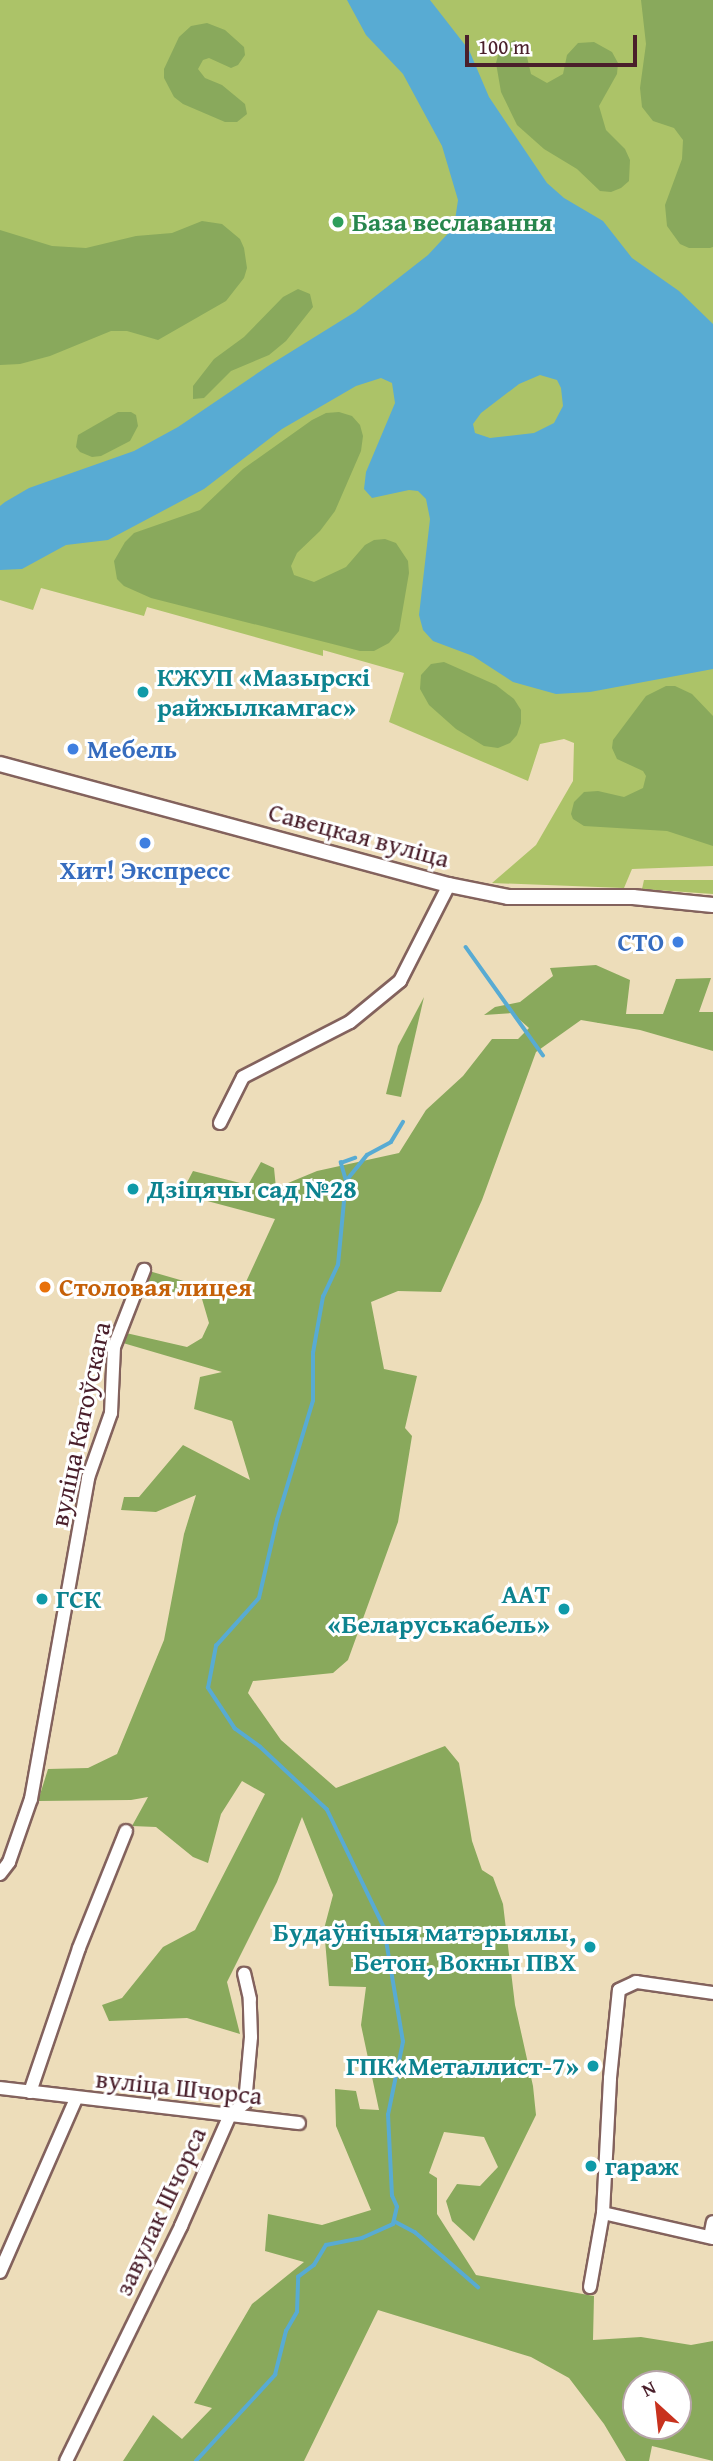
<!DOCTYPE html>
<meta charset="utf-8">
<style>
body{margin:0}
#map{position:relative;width:713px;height:2461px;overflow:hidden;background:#edddba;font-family:"Gentium Book Plus",serif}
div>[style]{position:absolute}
.green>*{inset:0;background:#acc368}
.forest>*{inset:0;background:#89a95c}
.water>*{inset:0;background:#58abd3}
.stream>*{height:3.5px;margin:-1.75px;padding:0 1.75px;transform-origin:1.75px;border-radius:1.75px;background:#58abd3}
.roads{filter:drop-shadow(2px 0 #83625d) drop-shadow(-2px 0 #83625d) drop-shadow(0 2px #83625d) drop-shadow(0 -2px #83625d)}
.minor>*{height:12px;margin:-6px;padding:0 6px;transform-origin:6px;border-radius:6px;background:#fff}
.tertiary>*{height:14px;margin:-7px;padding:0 7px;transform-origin:7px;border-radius:7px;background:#fff}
.dots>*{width:19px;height:19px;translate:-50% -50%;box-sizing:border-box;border:4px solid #fff;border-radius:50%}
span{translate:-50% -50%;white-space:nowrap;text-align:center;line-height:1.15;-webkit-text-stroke:6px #fff;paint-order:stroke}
.leisure-label{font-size:26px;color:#27864d;font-weight:700}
.left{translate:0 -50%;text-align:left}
.culture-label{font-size:26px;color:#0d838f;font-weight:700}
.right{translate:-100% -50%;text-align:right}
.shop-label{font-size:26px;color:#366cbe;font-weight:700}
.street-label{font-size:26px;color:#4a1f2b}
.food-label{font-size:26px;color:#c56008;font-weight:700}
.north{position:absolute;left:622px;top:2370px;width:70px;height:70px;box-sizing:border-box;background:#fff;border:2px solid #b7a5aa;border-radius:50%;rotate:333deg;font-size:19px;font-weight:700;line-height:28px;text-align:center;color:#4a1f2b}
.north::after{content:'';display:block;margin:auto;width:24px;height:32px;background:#c8321e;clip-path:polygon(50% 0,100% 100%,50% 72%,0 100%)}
.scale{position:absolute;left:465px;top:35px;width:172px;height:32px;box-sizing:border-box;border:4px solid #4a1f2b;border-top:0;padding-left:9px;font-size:21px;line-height:24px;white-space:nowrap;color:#4a1f2b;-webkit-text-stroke:5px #fff;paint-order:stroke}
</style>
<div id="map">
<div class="green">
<div style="clip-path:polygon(0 0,713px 0,713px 866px,632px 869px,624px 888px,492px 883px,536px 845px,573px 781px,574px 743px,564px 739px,540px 744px,528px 781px,389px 722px,404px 673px,323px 650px,323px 656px,147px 607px,144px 616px,41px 588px,33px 610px,0 600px)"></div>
<div style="clip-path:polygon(644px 880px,713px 880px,713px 894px,642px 889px)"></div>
</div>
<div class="forest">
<div style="clip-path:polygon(641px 0,713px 0,713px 247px,710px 248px,689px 248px,680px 244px,667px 226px,665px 205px,682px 159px,683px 140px,674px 128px,653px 121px,642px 107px,640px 88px,646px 44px)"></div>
<div style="clip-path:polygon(207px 23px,225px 30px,244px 47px,245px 55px,238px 65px,231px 68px,209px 58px,203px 60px,198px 69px,205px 78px,222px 85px,245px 104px,247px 114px,237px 122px,225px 122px,183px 104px,174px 97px,164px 78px,164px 69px,179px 37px,191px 26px)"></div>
<div style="clip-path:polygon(514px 40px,524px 44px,531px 74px,547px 83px,563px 74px,567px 55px,578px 43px,594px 42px,612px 52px,618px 63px,617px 74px,599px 106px,606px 130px,625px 149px,630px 160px,629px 181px,621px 188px,611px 192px,600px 191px,577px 169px,544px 149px,517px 125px,501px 92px,496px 63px,500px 48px)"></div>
<div style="clip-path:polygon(202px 221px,222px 224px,240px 239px,244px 248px,247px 268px,244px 278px,226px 301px,158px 340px,127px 331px,111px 331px,50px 356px,20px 364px,0 365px,0 230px,52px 246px,86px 248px,136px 236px,172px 233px)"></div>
<div style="clip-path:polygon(298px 289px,310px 294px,313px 307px,286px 341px,269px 355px,231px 371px,204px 398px,193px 399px,193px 386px,214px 359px,244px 337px,283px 297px)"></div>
<div style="clip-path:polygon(118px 412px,131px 412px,136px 415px,138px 426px,130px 441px,101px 456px,92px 457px,80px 452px,76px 447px,78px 435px)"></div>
<div style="clip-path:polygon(339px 412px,352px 416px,360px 425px,363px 436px,361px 451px,335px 511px,320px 531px,297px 553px,291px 566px,294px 575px,314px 582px,346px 567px,365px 545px,374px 540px,385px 539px,396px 543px,408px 561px,409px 573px,399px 631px,389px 643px,374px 651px,360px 651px,151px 598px,124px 586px,117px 579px,114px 561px,125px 542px,134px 533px,200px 510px,243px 469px,312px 420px,326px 413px)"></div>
<div style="clip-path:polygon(444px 662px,496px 685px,514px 699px,521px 710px,521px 723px,517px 735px,510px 743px,498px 748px,484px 746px,456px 729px,429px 705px,420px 689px,421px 675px,431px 664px)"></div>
<div style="clip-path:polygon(666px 686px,675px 686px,692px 694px,713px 716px,713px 846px,667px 831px,584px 826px,573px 819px,571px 814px,574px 802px,584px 792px,598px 791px,624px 797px,643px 788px,646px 776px,643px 771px,617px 759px,612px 748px,613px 740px,646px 696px)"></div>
<div style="clip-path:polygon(evenodd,596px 965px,630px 980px,626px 1014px,663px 1014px,676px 979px,711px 978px,699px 1012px,713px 1012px,713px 1051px,640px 1030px,581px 1020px,536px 1052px,482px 1200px,441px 1292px,398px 1291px,371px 1302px,384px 1369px,417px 1376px,405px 1428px,412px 1436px,398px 1522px,348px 1660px,333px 1673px,253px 1681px,248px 1693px,281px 1740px,336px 1788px,445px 1746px,459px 1763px,472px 1841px,482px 1870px,493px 1877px,503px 1904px,515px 2005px,533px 2086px,536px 2115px,474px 2241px,452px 2221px,446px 2201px,457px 2184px,480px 2186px,498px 2167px,484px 2137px,444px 2132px,429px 2173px,437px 2178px,437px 2214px,476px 2275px,594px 2296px,593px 2340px,641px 2337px,691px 2345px,713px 2341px,713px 2461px,652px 2446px,649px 2461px,626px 2461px,604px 2424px,569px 2378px,531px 2357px,378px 2310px,304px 2461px,123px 2461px,153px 2415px,182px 2439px,212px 2408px,194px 2403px,252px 2304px,304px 2262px,265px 2251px,268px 2214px,322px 2225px,371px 2210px,336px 2126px,335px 2089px,356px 2091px,360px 2109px,379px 2110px,361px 2025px,366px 1987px,329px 1986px,324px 1929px,333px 1895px,302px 1817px,277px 1882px,227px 1982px,240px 2034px,187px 2018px,109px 2021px,102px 2005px,122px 1998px,163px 1947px,195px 1930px,265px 1794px,242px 1781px,221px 1814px,208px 1863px,193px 1857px,156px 1827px,132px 1826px,148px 1797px,131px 1800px,38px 1801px,48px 1769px,88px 1768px,117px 1754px,164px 1640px,184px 1534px,196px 1495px,156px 1512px,121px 1510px,124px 1497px,139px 1497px,183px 1445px,250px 1480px,232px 1421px,194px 1409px,200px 1377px,222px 1372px,123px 1343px,126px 1333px,187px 1347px,202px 1338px,209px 1323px,202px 1299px,144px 1285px,149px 1271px,239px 1297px,275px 1219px,181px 1194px,193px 1171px,248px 1185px,261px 1162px,274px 1168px,276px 1188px,317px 1171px,399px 1153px,426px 1110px,463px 1076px,492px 1039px,518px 1039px,529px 1028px,512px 1013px,484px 1015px,495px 1007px,520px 1002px,553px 976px,550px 968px,596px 965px,636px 2384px,678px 2384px,678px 2426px,636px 2426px,636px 2384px)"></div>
<div style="clip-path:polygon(424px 997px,401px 1097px,386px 1094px,398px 1046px)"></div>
</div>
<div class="water">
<div style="clip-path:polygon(evenodd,347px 0,430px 0,469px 50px,489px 97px,547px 183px,564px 198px,603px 221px,632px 258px,679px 291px,713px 324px,713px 669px,590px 692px,556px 694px,513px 682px,473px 656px,433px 641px,423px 630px,419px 615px,430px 519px,426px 499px,418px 491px,409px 490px,372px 498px,364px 489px,366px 472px,395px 403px,392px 383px,381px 378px,356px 386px,282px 429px,204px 489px,108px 540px,66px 545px,22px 569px,0 570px,0 506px,5px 502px,29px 488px,134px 451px,178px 427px,268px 366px,355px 312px,428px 255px,454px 227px,458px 200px,442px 146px,403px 74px,366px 35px,347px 0,540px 375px,557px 380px,561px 388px,563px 406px,554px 423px,534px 433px,490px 438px,475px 433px,473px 424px,481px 413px,519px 384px,540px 375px)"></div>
</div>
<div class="stream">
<div style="left:466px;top:947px;width:133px;rotate:54.5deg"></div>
<div style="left:346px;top:1181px;width:19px;rotate:-106deg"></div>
<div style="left:341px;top:1163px;width:15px;rotate:-20deg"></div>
<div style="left:394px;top:2221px;width:24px;rotate:28deg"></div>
<div style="left:415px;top:2232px;width:84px;rotate:41.1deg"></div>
<div style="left:196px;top:2461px;width:117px;rotate:-47.4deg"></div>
<div style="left:275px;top:2375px;width:45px;rotate:-76deg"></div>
<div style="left:286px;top:2331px;width:22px;rotate:-60deg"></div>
<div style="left:297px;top:2312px;width:35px;rotate:-88deg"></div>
<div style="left:298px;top:2277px;width:20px;rotate:-37deg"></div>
<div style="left:314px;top:2265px;width:23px;rotate:-59deg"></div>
<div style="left:326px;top:2245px;width:37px;rotate:-11deg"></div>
<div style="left:362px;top:2238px;width:34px;rotate:-24deg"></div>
<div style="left:393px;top:2224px;width:17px;rotate:-77deg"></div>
<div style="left:397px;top:2207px;width:12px;rotate:-114deg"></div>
<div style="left:392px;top:2196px;width:81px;rotate:-92.8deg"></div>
<div style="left:388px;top:2115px;width:75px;rotate:-78.4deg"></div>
<div style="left:403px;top:2042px;width:116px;rotate:-99.5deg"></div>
<div style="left:384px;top:1928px;width:131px;rotate:-115.8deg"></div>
<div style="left:327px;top:1810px;width:92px;rotate:-136.8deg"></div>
<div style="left:260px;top:1747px;width:31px;rotate:-144deg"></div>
<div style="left:235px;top:1729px;width:49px;rotate:-123.4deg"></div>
<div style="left:208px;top:1688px;width:43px;rotate:-79.2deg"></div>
<div style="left:216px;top:1646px;width:64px;rotate:-48.1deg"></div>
<div style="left:259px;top:1598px;width:80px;rotate:-77deg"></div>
<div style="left:277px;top:1520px;width:124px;rotate:-73.2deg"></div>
<div style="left:313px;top:1401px;width:48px;rotate:-90deg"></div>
<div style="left:313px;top:1353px;width:57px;rotate:-79.9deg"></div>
<div style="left:323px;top:1297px;width:35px;rotate:-65deg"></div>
<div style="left:338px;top:1265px;width:84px;rotate:-84.6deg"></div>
<div style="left:346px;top:1181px;width:33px;rotate:-51deg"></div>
<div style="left:367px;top:1155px;width:27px;rotate:-28deg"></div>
<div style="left:391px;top:1142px;width:23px;rotate:-59deg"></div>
</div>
<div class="roads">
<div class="minor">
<div style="left:220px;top:1123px;width:51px;rotate:-63.4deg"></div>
<div style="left:243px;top:1077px;width:120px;rotate:-27.2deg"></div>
<div style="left:350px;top:1022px;width:65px;rotate:-39.4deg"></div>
<div style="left:400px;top:981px;width:108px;rotate:-63deg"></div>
<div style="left:0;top:1874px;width:15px;rotate:-53deg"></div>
<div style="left:9px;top:1862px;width:67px;rotate:-70.8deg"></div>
<div style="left:31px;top:1799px;width:326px;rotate:-79.9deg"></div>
<div style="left:88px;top:1478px;width:69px;rotate:-70.5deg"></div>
<div style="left:111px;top:1413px;width:66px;rotate:-87.4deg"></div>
<div style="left:114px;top:1347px;width:83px;rotate:-68.7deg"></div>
<div style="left:0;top:2088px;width:301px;rotate:6.7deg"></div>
<div style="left:30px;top:2092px;width:152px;rotate:-71.2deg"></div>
<div style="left:79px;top:1948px;width:126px;rotate:-68.1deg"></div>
<div style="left:603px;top:2213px;width:113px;rotate:12.8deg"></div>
<div style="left:710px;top:2237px;width:15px;rotate:-79deg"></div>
<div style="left:0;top:2272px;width:189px;rotate:-66.3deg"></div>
<div style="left:590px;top:2287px;width:75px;rotate:-80deg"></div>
<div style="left:603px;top:2213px;width:135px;rotate:-87deg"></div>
<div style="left:610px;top:2078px;width:88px;rotate:-84.2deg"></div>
<div style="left:619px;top:1990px;width:19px;rotate:-25deg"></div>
<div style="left:636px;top:1982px;width:78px;rotate:8.1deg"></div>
<div style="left:66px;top:2461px;width:262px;rotate:-63.9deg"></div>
<div style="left:181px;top:2226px;width:121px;rotate:-66.2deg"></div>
<div style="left:230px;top:2115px;width:19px;rotate:-39deg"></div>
<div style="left:245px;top:2103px;width:66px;rotate:-84.8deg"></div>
<div style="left:251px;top:2037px;width:38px;rotate:-92deg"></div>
<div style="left:250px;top:1999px;width:26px;rotate:-103deg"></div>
</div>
<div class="tertiary">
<div style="left:0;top:764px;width:465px;rotate:15.1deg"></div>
<div style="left:449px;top:885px;width:60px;rotate:11.5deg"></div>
<div style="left:508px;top:897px;width:125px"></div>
<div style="left:633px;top:897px;width:80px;rotate:5.7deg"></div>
</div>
</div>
<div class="dots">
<div style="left:338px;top:222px;background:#2e9e5b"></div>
<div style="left:143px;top:692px;background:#0f9aa8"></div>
<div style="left:73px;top:749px;background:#3f7fe0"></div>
<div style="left:145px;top:843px;background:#3f7fe0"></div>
<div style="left:678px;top:942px;background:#3f7fe0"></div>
<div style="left:133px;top:1189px;background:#0f9aa8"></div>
<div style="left:45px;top:1287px;background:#e8710a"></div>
<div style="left:42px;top:1599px;background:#0f9aa8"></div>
<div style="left:564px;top:1609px;background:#0f9aa8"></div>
<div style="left:590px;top:1947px;background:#0f9aa8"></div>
<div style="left:593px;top:2066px;background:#0f9aa8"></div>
<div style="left:591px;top:2166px;background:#0f9aa8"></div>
</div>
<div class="leisure-label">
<span class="left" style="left:352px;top:222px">База веславання</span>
</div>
<div class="culture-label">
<span class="left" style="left:157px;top:692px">КЖУП «Мазырскі<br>райжылкамгас»</span>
<span class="left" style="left:147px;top:1189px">Дзіцячы сад №28</span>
<span class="right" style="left:550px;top:1609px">ААТ<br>«Беларуськабель»</span>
<span class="left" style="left:56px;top:1599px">ГСК</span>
<span class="right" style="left:576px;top:1947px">Будаўнічыя матэрыялы,<br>Бетон, Вокны ПВХ</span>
<span class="right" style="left:579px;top:2066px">ГПК«Металлист-7»</span>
<span class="left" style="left:605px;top:2166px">гараж</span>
</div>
<div class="shop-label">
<span class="left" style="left:87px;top:749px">Мебель</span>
<span style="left:145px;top:870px">Хит! Экспресс</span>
<span class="right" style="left:664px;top:942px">СТО</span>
</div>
<div class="street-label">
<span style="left:359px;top:835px;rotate:15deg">Савецкая вуліца</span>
<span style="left:80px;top:1424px;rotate:-78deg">вуліца Катоўскага</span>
<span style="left:179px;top:2087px;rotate:6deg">вуліца Шчорса</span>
<span style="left:160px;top:2211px;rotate:-65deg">завулак Шчорса</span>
</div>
<div class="food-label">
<span class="left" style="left:59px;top:1287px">Столовая лицея</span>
</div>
<div class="north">N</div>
<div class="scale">100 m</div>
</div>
